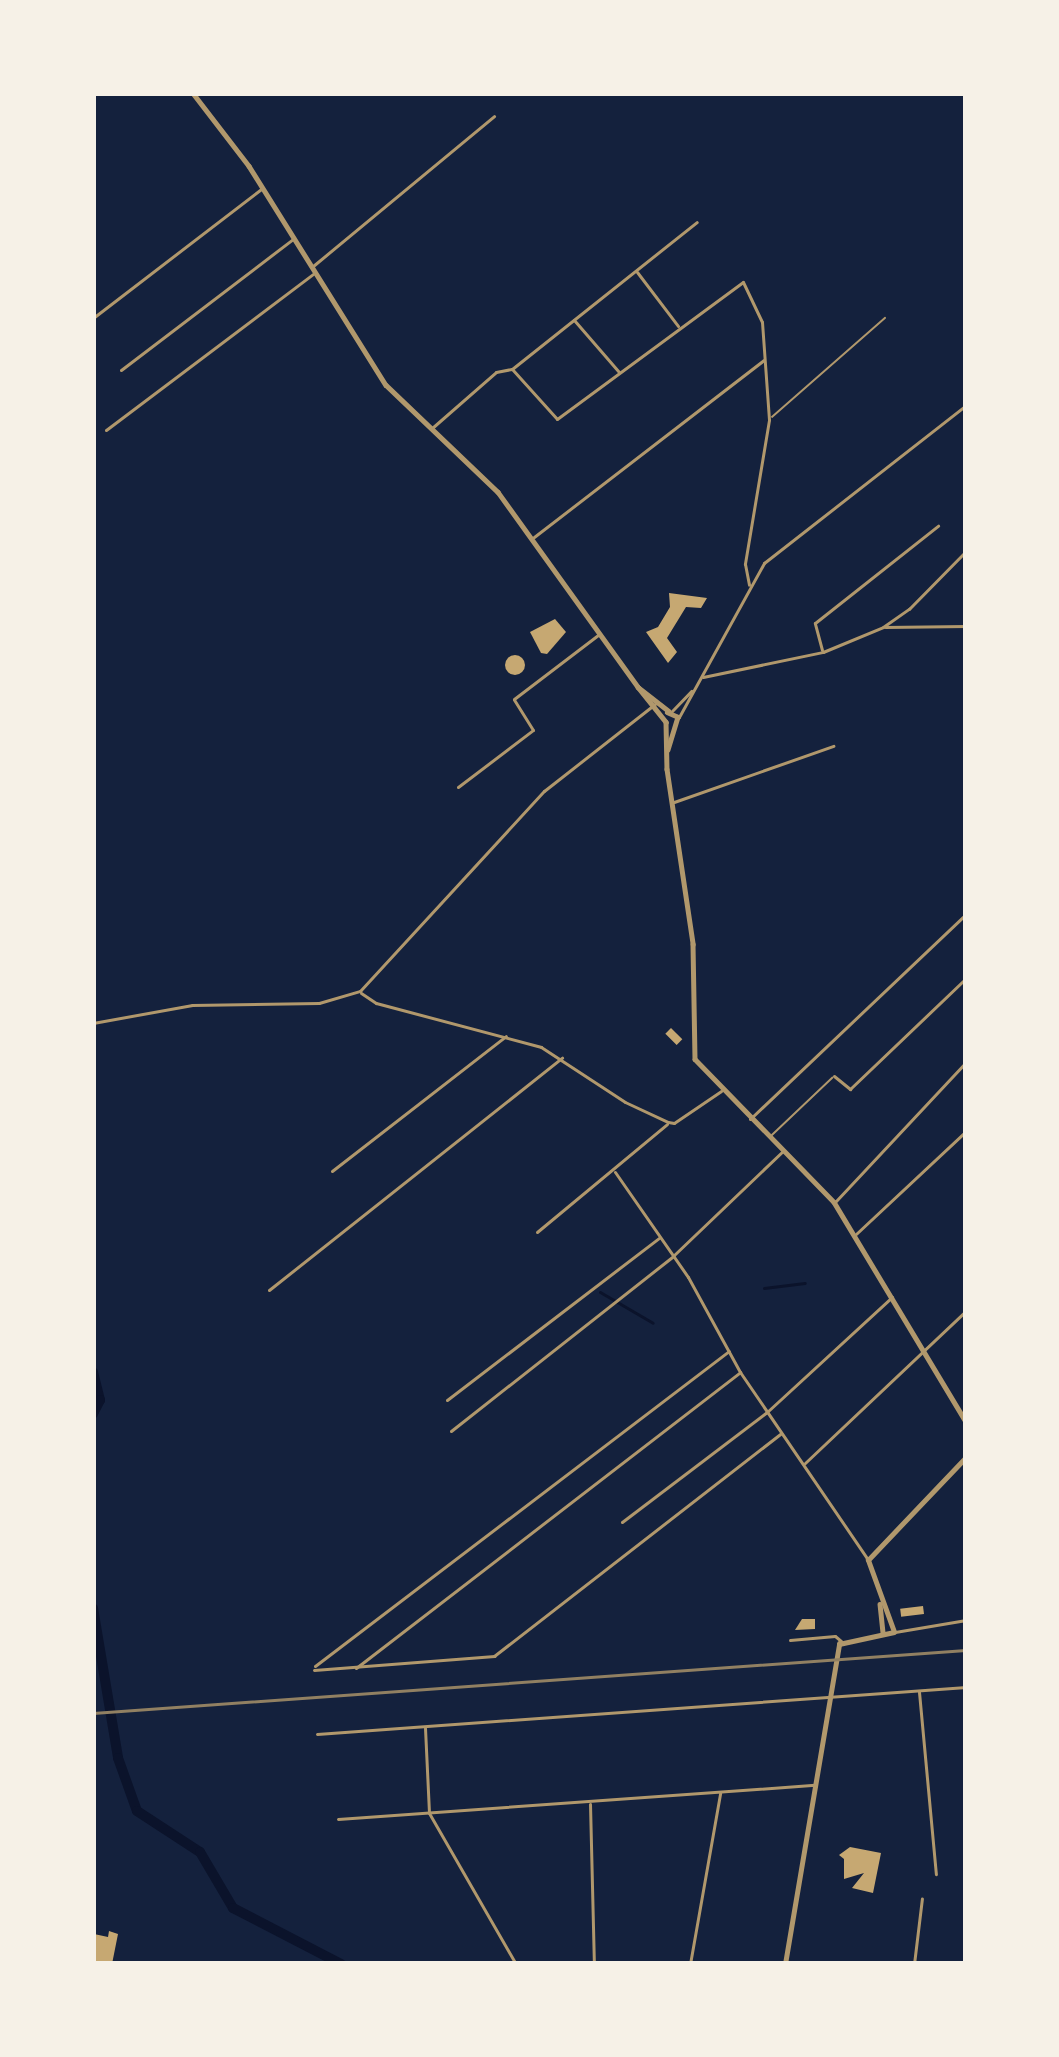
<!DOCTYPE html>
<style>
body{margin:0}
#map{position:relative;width:1059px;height:2057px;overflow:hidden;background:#14213d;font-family:"Open Sans",sans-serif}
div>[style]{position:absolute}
.stream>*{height:3px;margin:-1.5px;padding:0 1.5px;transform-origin:1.5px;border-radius:1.5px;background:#0b132b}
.river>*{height:10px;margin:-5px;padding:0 5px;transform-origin:5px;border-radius:5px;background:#0b132b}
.building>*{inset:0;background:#c6a872;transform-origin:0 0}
.round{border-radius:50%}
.service>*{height:1.5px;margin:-0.75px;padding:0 0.75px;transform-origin:0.75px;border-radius:0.75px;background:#b1986c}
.minor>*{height:3px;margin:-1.5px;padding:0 1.5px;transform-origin:1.5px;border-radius:1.5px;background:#b1986c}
.tertiary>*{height:4.5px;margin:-2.25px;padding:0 2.25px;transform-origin:2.25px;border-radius:2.25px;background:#b1986c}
.rail>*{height:3px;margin:-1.5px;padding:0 1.5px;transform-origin:1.5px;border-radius:1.5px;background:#918062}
span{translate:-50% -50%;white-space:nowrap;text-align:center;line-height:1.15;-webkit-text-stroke:9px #f6f1e7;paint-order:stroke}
.frame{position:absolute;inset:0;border:96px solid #f6f1e7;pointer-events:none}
</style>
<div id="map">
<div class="stream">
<div style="left:764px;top:1288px;width:41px;rotate:-7deg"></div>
<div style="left:600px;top:1292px;width:61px;rotate:30.3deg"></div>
</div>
<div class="river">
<div style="left:93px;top:1372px;width:29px;rotate:76deg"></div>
<div style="left:100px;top:1400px;width:16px;rotate:117deg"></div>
<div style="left:93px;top:1608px;width:152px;rotate:80.5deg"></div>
<div style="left:118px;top:1758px;width:56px;rotate:70.3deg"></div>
<div style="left:137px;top:1811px;width:75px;rotate:33.1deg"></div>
<div style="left:200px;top:1852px;width:65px;rotate:59.5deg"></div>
<div style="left:233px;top:1908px;width:122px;rotate:27.4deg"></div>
</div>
<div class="building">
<div style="clip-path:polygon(669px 593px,707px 598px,701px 608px,686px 607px,667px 638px,677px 652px,668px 663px,646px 632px,658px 627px,670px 607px)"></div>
<div style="clip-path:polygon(555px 619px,566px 632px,547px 654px,541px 653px,530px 632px)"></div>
<div class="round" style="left:505px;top:655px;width:20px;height:20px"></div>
<div style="left:671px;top:1028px;width:16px;height:8px;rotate:45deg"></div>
<div style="left:923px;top:1606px;width:8px;height:23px;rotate:83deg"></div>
<div style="clip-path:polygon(802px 1619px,815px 1619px,815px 1629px,795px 1630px)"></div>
<div style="clip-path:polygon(850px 1847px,881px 1853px,873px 1893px,852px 1888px,864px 1873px,844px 1879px,844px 1859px,839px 1855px)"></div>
<div style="clip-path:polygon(109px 1931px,118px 1934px,112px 1964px,93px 1964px,94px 1934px,108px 1937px)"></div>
</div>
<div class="service">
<div style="left:772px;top:417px;width:150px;rotate:-41.2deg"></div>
<div style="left:772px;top:1135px;width:83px;rotate:-43.5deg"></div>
</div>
<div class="minor">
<div style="left:313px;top:266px;width:235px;rotate:-39.6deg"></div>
<div style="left:637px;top:272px;width:68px;rotate:52.8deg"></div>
<div style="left:93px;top:318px;width:212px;rotate:-37.5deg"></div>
<div style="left:574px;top:320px;width:69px;rotate:49.1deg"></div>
<div style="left:512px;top:369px;width:67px;rotate:48deg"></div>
<div style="left:557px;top:419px;width:231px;rotate:-36.4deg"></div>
<div style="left:743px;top:282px;width:44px;rotate:64.6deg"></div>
<div style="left:762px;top:322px;width:98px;rotate:85.9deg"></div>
<div style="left:769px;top:420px;width:146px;rotate:99.5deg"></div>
<div style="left:745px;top:564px;width:21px;rotate:79deg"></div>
<div style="left:121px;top:370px;width:216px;rotate:-37.3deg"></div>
<div style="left:432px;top:428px;width:85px;rotate:-41.2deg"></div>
<div style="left:496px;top:372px;width:16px;rotate:-11deg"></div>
<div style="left:512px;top:369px;width:236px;rotate:-38.5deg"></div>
<div style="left:106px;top:430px;width:259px;rotate:-37deg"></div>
<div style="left:534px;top:537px;width:290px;rotate:-37.6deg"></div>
<div style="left:885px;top:627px;width:81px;rotate:-0.7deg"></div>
<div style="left:822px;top:650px;width:28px;rotate:-105deg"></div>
<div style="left:815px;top:623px;width:157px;rotate:-38.3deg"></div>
<div style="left:703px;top:677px;width:123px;rotate:-11.8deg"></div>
<div style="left:823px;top:652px;width:65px;rotate:-22.6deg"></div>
<div style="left:883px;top:627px;width:32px;rotate:-35deg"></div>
<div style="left:909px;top:609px;width:81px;rotate:-45.5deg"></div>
<div style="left:672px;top:711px;width:28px;rotate:-46deg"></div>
<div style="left:679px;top:717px;width:176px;rotate:-61.1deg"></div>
<div style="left:764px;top:563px;width:256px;rotate:-38deg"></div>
<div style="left:458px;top:787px;width:94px;rotate:-37.2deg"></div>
<div style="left:533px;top:730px;width:36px;rotate:-122deg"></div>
<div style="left:514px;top:699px;width:106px;rotate:-37.3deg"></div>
<div style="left:674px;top:802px;width:169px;rotate:-19.4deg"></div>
<div style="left:361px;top:993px;width:18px;rotate:34deg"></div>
<div style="left:376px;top:1003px;width:171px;rotate:14.9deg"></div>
<div style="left:541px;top:1047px;width:100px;rotate:33.2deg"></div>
<div style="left:625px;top:1102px;width:47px;rotate:24.9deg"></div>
<div style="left:668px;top:1122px;width:6px;rotate:9deg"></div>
<div style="left:674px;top:1123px;width:57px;rotate:-34.2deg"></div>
<div style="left:93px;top:1023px;width:101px;rotate:-10.3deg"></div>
<div style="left:192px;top:1005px;width:127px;rotate:-0.9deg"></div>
<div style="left:319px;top:1003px;width:43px;rotate:-16.3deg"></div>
<div style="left:360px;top:991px;width:272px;rotate:-47.4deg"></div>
<div style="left:544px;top:791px;width:141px;rotate:-38.1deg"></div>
<div style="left:834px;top:1076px;width:21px;rotate:39deg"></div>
<div style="left:850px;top:1089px;width:161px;rotate:-43.7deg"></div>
<div style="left:750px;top:1119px;width:298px;rotate:-43.5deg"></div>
<div style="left:332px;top:1171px;width:220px;rotate:-37.8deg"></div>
<div style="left:615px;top:1172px;width:128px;rotate:55.2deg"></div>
<div style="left:688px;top:1277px;width:108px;rotate:61.3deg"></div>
<div style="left:740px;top:1372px;width:224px;rotate:55.7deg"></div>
<div style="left:836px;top:1201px;width:190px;rotate:-46.9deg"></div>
<div style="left:537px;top:1232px;width:169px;rotate:-39.7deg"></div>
<div style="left:856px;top:1234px;width:151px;rotate:-43.1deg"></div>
<div style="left:269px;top:1290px;width:374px;rotate:-38.4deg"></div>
<div style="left:447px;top:1400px;width:267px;rotate:-37.4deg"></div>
<div style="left:451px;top:1431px;width:283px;rotate:-38.2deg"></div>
<div style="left:673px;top:1256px;width:152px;rotate:-43.7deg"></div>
<div style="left:805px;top:1463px;width:221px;rotate:-43.4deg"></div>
<div style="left:622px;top:1522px;width:182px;rotate:-37.2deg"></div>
<div style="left:767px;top:1412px;width:170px;rotate:-42.6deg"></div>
<div style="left:895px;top:1632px;width:72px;rotate:-9.6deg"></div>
<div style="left:790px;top:1640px;width:45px;rotate:-5.1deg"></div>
<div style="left:835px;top:1636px;width:8px;rotate:40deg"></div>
<div style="left:315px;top:1666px;width:520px;rotate:-37.27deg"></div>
<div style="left:356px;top:1668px;width:485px;rotate:-37.6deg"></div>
<div style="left:314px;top:1670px;width:181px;rotate:-4.4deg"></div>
<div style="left:494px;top:1656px;width:363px;rotate:-37.8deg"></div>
<div style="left:919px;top:1692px;width:183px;rotate:84.7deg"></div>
<div style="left:425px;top:1728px;width:85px;rotate:87.3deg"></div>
<div style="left:429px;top:1813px;width:174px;rotate:60.1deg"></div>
<div style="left:317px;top:1734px;width:651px;rotate:-4.14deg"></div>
<div style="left:590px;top:1804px;width:160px;rotate:88.6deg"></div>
<div style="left:338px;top:1819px;width:478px;rotate:-4.1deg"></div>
<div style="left:690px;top:1964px;width:174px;rotate:-80deg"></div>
<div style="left:914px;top:1964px;width:66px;rotate:-83.1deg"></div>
</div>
<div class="tertiary">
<div style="left:193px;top:93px;width:92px;rotate:52.5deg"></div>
<div style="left:249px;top:166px;width:258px;rotate:58deg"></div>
<div style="left:386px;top:385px;width:155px;rotate:43.7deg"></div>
<div style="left:498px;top:492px;width:240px;rotate:54.3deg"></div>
<div style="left:638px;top:687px;width:39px;rotate:38deg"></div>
<div style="left:638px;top:687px;width:45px;rotate:51.3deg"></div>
<div style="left:666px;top:722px;width:47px;rotate:88.8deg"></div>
<div style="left:667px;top:769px;width:177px;rotate:81.5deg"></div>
<div style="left:693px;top:944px;width:115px;rotate:89deg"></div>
<div style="left:695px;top:1059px;width:199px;rotate:45.8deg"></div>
<div style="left:834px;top:1202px;width:257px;rotate:59deg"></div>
<div style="left:667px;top:712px;width:12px;rotate:24deg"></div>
<div style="left:678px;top:717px;width:34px;rotate:107deg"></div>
<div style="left:880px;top:1604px;width:30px;rotate:84deg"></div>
<div style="left:785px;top:1964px;width:325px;rotate:-80.4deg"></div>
<div style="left:839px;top:1644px;width:56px;rotate:-12.3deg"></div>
<div style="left:894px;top:1632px;width:77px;rotate:-109.9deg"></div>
<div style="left:868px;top:1560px;width:142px;rotate:-46.4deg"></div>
</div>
<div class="rail">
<div style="left:93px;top:1713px;width:875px;rotate:-4.13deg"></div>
</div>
<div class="frame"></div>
</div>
